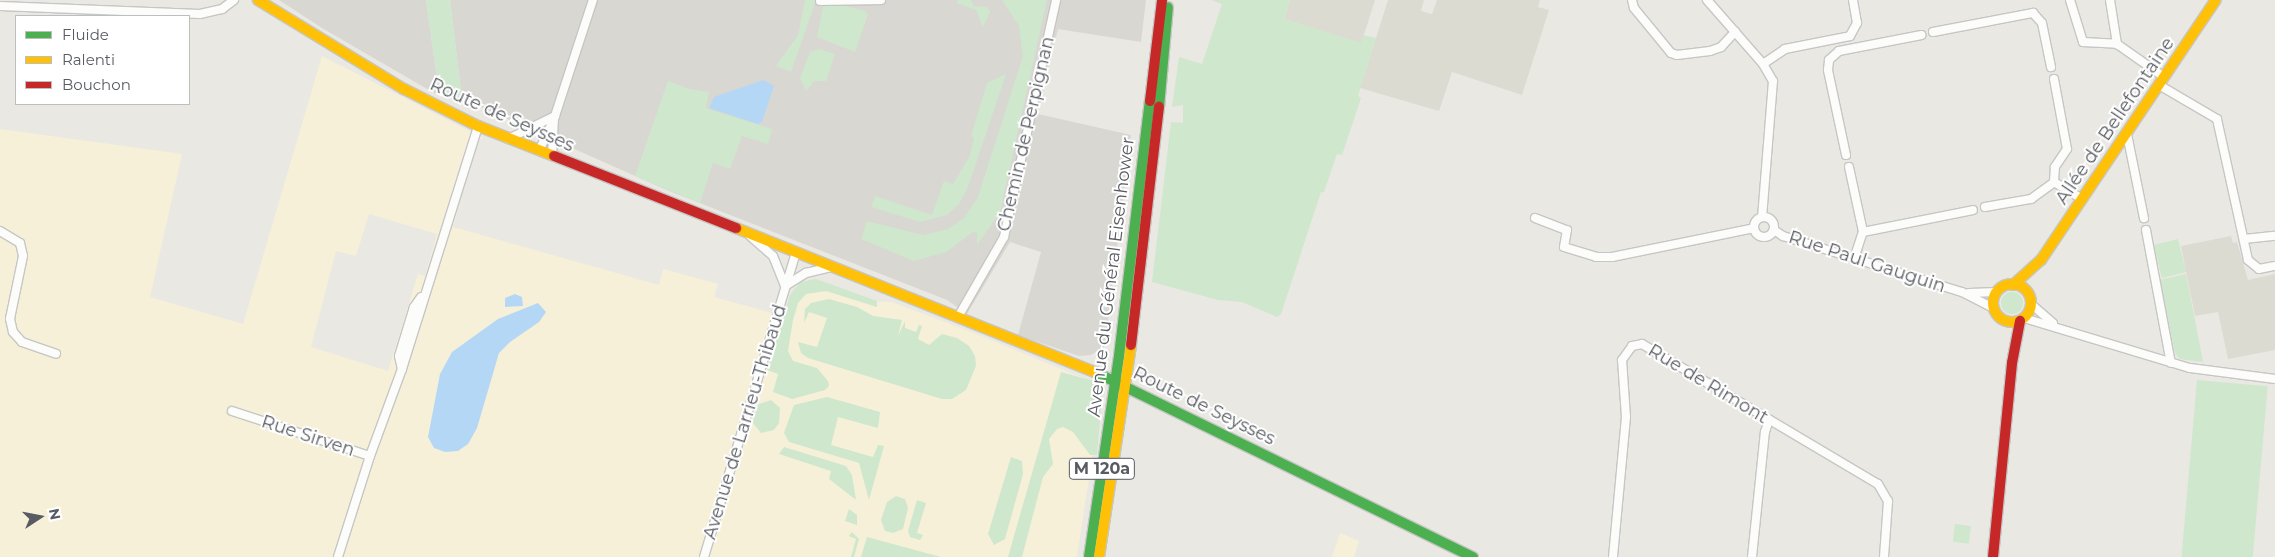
<!DOCTYPE html>
<meta charset="utf-8">
<style>
body{margin:0}
#map{position:relative;width:2275px;height:557px;overflow:hidden;background:#eae8e2;font-family:Montserrat,sans-serif}
div>[style]{position:absolute}
.commercial>*{inset:0;background:#f6f0d9}
.industrial>*{inset:0;background:#d9d7d2}
.education>*{inset:0;background:#dcdbd2}
.green>*{inset:0;background:#cfe7cd;transform-origin:0 0}
.round{border-radius:50%}
.water>*{inset:0;background:#b4d7f6}
.roads{filter:drop-shadow(1px 0 #c6c6c5) drop-shadow(-1px 0 #c6c6c5) drop-shadow(0 1px #c6c6c5) drop-shadow(0 -1px #c6c6c5)}
.street>*{height:8px;margin:-4px;padding:0 4px;transform-origin:4px;border-radius:4px;background:#fcfcfb}
.street>.ring{margin:-4px;padding:0;box-sizing:content-box;background:none;border:8px solid #fcfcfb;border-radius:50%}
.fast>*{height:10px;margin:-5px;padding:0 5px;transform-origin:5px;border-radius:5px;background:#4caf50}
.slow>*{height:10px;margin:-5px;padding:0 5px;transform-origin:5px;border-radius:5px;background:#ffc107}
.slow>.ring{margin:-5px;padding:0;box-sizing:content-box;background:none;border:10px solid #ffc107;border-radius:50%}
.jam>*{height:10px;margin:-5px;padding:0 5px;transform-origin:5px;border-radius:5px;background:#c62828}
span{translate:-50% -50%;white-space:nowrap;text-align:center;line-height:1.15;-webkit-text-stroke:4px #fff;paint-order:stroke}
.shield-label span{padding:1px 4px;background:#fff;border:1px solid;border-radius:4px;-webkit-text-stroke-width:0}
.shield-label{font-size:16px;color:#585c62;font-weight:700}
.street-label{font-size:18px;color:#585c62}
.legend{position:absolute;left:15px;top:15px;width:175px;height:90px;box-sizing:border-box;background:#fff;border:1px solid #bcbec0;margin:0;padding:6px 9px;list-style:none;font-size:15px;color:#585c62}
.legend li{display:flex;align-items:center;gap:10px;height:25px}
.legend b{width:25px;border:1px solid #bcbec0}
.north{position:absolute;left:15px;top:492px;width:50px;height:50px;-webkit-text-stroke:4px #fff;paint-order:stroke;rotate:79deg;font-size:14px;font-weight:700;line-height:20px;text-align:center;color:#585c62}
.north::after{content:'';display:block;margin:auto;width:18px;height:22px;background:#585c62;clip-path:polygon(50% 0,100% 100%,50% 72%,0 100%)}
</style>
<div id="map">
<div class="commercial">
<div style="clip-path:polygon(evenodd,322px 56px,483px 138px,476px 141px,453px 227px,659px 285px,663px 269px,718px 284px,714px 297px,783px 316px,796px 286px,816px 279px,874px 301px,892px 302px,974px 333px,1093px 382px,1101px 398px,1077px 557px,0 557px,0 129px,182px 154px,150px 297px,243px 324px,322px 56px,369px 214px,437px 234px,425px 276px,418px 274px,388px 371px,311px 347px,336px 251px,356px 256px,369px 214px)"></div>
<div style="clip-path:polygon(1340px 533px,1359px 541px,1354px 557px,1332px 557px)"></div>
</div>
<div class="industrial">
<div style="clip-path:polygon(279px 0,426px 0,439px 93px,434px 93px,322px 28px)"></div>
<div style="clip-path:polygon(450px 0,1146px 0,1141px 42px,1058px 29px,1038px 114px,1131px 135px,1105px 346px,1091px 355px,1079px 356px,1018px 335px,1041px 252px,1010px 242px,967px 314px,947px 300px,669px 191px,462px 99px)"></div>
</div>
<div class="education">
<div style="clip-path:polygon(1290px 0,1375px 0,1361px 44px,1284px 19px)"></div>
<div style="clip-path:polygon(1388px 0,1424px 0,1421px 11px,1432px 14px,1437px 0,1540px 0,1538px 7px,1549px 10px,1522px 95px,1452px 72px,1439px 111px,1360px 88px)"></div>
<div style="clip-path:polygon(2231px 236px,2233px 243px,2237px 242px,2248px 280px,2275px 274px,2275px 350px,2228px 359px,2218px 312px,2195px 316px,2181px 246px)"></div>
</div>
<div class="green">
<div style="clip-path:polygon(426px 0,450px 0,462px 99px,439px 93px)"></div>
<div style="clip-path:polygon(805px 0,816px 0,791px 72px,776px 66px,798px 35px)"></div>
<div style="clip-path:polygon(958px 0,971px 0,974px 6px,987px 7px,990px 12px,983px 27px,976px 10px,957px 3px)"></div>
<div style="clip-path:polygon(1002px 0,1047px 0,1000px 212px,977px 245px,977px 233px,973px 232px,946px 252px,914px 261px,861px 239px,867px 221px,923px 235px,948px 229px,964px 218px,978px 197px,1023px 56px,1019px 26px)"></div>
<div style="clip-path:polygon(1211px 0,1290px 0,1284px 19px,1361px 43px,1364px 35px,1376px 38px,1358px 96px,1361px 98px,1342px 155px,1337px 154px,1324px 192px,1321px 192px,1281px 314px,1277px 317px,1242px 302px,1218px 300px,1152px 282px,1171px 122px,1183px 123px,1183px 105px,1172px 107px,1179px 57px,1202px 64px,1222px 4px)"></div>
<div style="clip-path:polygon(838px 4px,865px 11px,868px 14px,855px 52px,817px 37px,823px 7px)"></div>
<div style="clip-path:polygon(819px 49px,835px 54px,826px 81px,814px 81px,806px 91px,800px 78px,810px 52px)"></div>
<div style="clip-path:polygon(1006px 74px,968px 187px,959px 204px,947px 215px,920px 222px,871px 207px,875px 196px,932px 215px,944px 181px,953px 184px,970px 156px,974px 138px,971px 136px,987px 83px)"></div>
<div style="clip-path:polygon(668px 81px,689px 89px,709px 92px,706px 108px,772px 129px,768px 144px,742px 136px,730px 169px,713px 163px,700px 203px,635px 176px)"></div>
<div style="left:2178px;top:239px;width:34px;height:25px;rotate:76deg"></div>
<div style="clip-path:polygon(2186px 274px,2203px 362px,2180px 359px,2175px 353px,2160px 280px)"></div>
<div style="clip-path:polygon(816px 279px,877px 301px,877px 307px,826px 291px,806px 294px,798px 303px,793px 320px,788px 351px,793px 361px,817px 368px,828px 381px,829px 386px,825px 390px,792px 399px,773px 392px,778px 374px,767px 370px,790px 295px,800px 282px)"></div>
<div class="round" style="left:2001px;top:292px;width:22px;height:22px"></div>
<div style="clip-path:polygon(829px 299px,857px 307px,873px 316px,902px 320px,898px 336px,905px 321px,905px 328px,916px 332px,919px 325px,922px 326px,918px 339px,929px 345px,942px 334px,957px 338px,969px 346px,975px 356px,976px 366px,966px 390px,952px 399px,942px 399px,808px 358px,801px 353px,798px 342px,817px 347px,827px 318px,809px 312px,804px 323px,805px 309px,811px 303px)"></div>
<div style="clip-path:polygon(1061px 372px,1094px 381px,1102px 397px,1097px 455px,1090px 455px,1073px 432px,1063px 427px,1057px 429px,1049px 439px,1053px 464px,1043px 477px,1022px 557px,1008px 557px)"></div>
<div style="left:2197px;top:380px;width:71px;height:178px;rotate:5deg"></div>
<div style="clip-path:polygon(827px 397px,880px 412px,878px 428px,838px 417px,831px 445px,873px 457px,878px 445px,884px 446px,869px 500px,859px 463px,789px 442px,784px 433px,794px 405px)"></div>
<div style="clip-path:polygon(771px 400px,780px 408px,779px 423px,774px 430px,761px 433px,752px 422px,755px 409px,759px 404px)"></div>
<div style="clip-path:polygon(784px 447px,846px 466px,852px 475px,856px 500px,829px 479px,831px 471px,779px 454px)"></div>
<div style="clip-path:polygon(1011px 457px,1022px 461px,1023px 474px,1005px 539px,994px 545px,988px 534px)"></div>
<div style="clip-path:polygon(896px 496px,905px 499px,908px 508px,903px 529px,893px 533px,885px 531px,881px 520px,887px 502px)"></div>
<div style="clip-path:polygon(917px 500px,926px 503px,917px 533px,923px 535px,920px 540px,910px 537px,908px 531px)"></div>
<div style="clip-path:polygon(849px 509px,857px 515px,857px 525px,845px 521px)"></div>
<div style="left:1955px;top:524px;width:16px;height:18px;rotate:7deg"></div>
<div style="clip-path:polygon(852px 532px,859px 539px,854px 557px,851px 557px,856px 539px,849px 536px)"></div>
<div style="clip-path:polygon(867px 537px,941px 557px,861px 557px)"></div>
</div>
<div class="water">
<div style="clip-path:polygon(763px 80px,774px 86px,762px 122px,758px 124px,709px 108px,714px 97px)"></div>
<div style="clip-path:polygon(515px 294px,522px 297px,523px 306px,505px 307px,505px 298px)"></div>
<div style="clip-path:polygon(538px 303px,546px 312px,539px 322px,510px 342px,499px 353px,477px 428px,468px 444px,458px 451px,445px 452px,434px 448px,428px 437px,440px 374px,452px 352px,498px 319px)"></div>
</div>
<div class="roads">
<div class="street">
<div style="left:1632px;top:0;width:8px;rotate:76deg"></div>
<div style="left:1634px;top:8px;width:58px;rotate:50.6deg"></div>
<div style="left:1671px;top:53px;width:6px;rotate:18deg"></div>
<div style="left:1677px;top:55px;width:33px;rotate:-7deg"></div>
<div style="left:1710px;top:51px;width:12px;rotate:-20deg"></div>
<div style="left:1721px;top:47px;width:21px;rotate:-47deg"></div>
<div style="left:1707px;top:0;width:85px;rotate:48.8deg"></div>
<div style="left:1763px;top:64px;width:20px;rotate:60deg"></div>
<div style="left:1773px;top:81px;width:136px;rotate:94.6deg"></div>
<div style="left:2070px;top:0;width:44px;rotate:72.8deg"></div>
<div style="left:2083px;top:42px;width:34px;rotate:3deg"></div>
<div style="left:2117px;top:44px;width:57px;rotate:35.1deg"></div>
<div style="left:2110px;top:0;width:45px;rotate:81deg"></div>
<div style="left:820px;top:1px;width:61px;rotate:-0.9deg"></div>
<div style="left:0;top:6px;width:200px;rotate:2.3deg"></div>
<div style="left:200px;top:14px;width:23px;rotate:-13deg"></div>
<div style="left:222px;top:9px;width:15px;rotate:-37deg"></div>
<div style="left:1933px;top:32px;width:102px;rotate:-10.8deg"></div>
<div style="left:2033px;top:13px;width:13px;rotate:48deg"></div>
<div style="left:2042px;top:23px;width:45px;rotate:78.4deg"></div>
<div style="left:1763px;top:64px;width:27px;rotate:-34deg"></div>
<div style="left:1785px;top:49px;width:66px;rotate:-11.3deg"></div>
<div style="left:1850px;top:36px;width:15px;rotate:-62deg"></div>
<div style="left:1857px;top:23px;width:23px;rotate:-100deg"></div>
<div style="left:2054px;top:79px;width:71px;rotate:79.5deg"></div>
<div style="left:2067px;top:149px;width:22px;rotate:124deg"></div>
<div style="left:2055px;top:167px;width:15px;rotate:94deg"></div>
<div style="left:2054px;top:182px;width:33px;rotate:31deg"></div>
<div style="left:2159px;top:85px;width:67px;rotate:30.4deg"></div>
<div style="left:2217px;top:119px;width:144px;rotate:77.6deg"></div>
<div style="left:2248px;top:260px;width:14px;rotate:39deg"></div>
<div style="left:2259px;top:269px;width:16px;rotate:-11deg"></div>
<div style="left:2127px;top:134px;width:86px;rotate:78.6deg"></div>
<div style="left:508px;top:139px;width:50px;rotate:-26.1deg"></div>
<div style="left:539px;top:151px;width:38px;rotate:-65deg"></div>
<div style="left:555px;top:116px;width:122px;rotate:-71.9deg"></div>
<div style="left:1846px;top:155px;width:87px;rotate:-102deg"></div>
<div style="left:1828px;top:70px;width:10px;rotate:-84deg"></div>
<div style="left:1829px;top:60px;width:13px;rotate:-42deg"></div>
<div style="left:1839px;top:51px;width:84px;rotate:-11deg"></div>
<div style="left:552px;top:156px;width:36px;rotate:-87deg"></div>
<div style="left:1849px;top:167px;width:66px;rotate:77.8deg"></div>
<div style="left:1863px;top:232px;width:112px;rotate:-11.3deg"></div>
<div style="left:1985px;top:207px;width:47px;rotate:-9.9deg"></div>
<div style="left:2031px;top:199px;width:29px;rotate:-36deg"></div>
<div class="ring" style="left:1754px;top:217px;width:12px;height:12px"></div>
<div style="left:1535px;top:218px;width:34px;rotate:21deg"></div>
<div style="left:1567px;top:230px;width:17px;rotate:100deg"></div>
<div style="left:1564px;top:247px;width:34px;rotate:17deg"></div>
<div style="left:1596px;top:257px;width:16px"></div>
<div style="left:1612px;top:257px;width:145px;rotate:-11.5deg"></div>
<div style="left:1774px;top:230px;width:11px;rotate:34deg"></div>
<div style="left:1783px;top:236px;width:188px;rotate:17.4deg"></div>
<div style="left:1962px;top:292px;width:36px;rotate:27deg"></div>
<div style="left:2146px;top:230px;width:135px;rotate:79.4deg"></div>
<div style="left:0;top:231px;width:23px;rotate:31deg"></div>
<div style="left:20px;top:243px;width:13px;rotate:77deg"></div>
<div style="left:23px;top:256px;width:64px;rotate:101.7deg"></div>
<div style="left:10px;top:319px;width:13px;rotate:77deg"></div>
<div style="left:13px;top:332px;width:13px;rotate:48deg"></div>
<div style="left:22px;top:342px;width:36px;rotate:19deg"></div>
<div style="left:750px;top:236px;width:30px;rotate:41deg"></div>
<div style="left:773px;top:256px;width:32px;rotate:68deg"></div>
<div style="left:785px;top:286px;width:25px;rotate:-32deg"></div>
<div style="left:806px;top:273px;width:28px;rotate:-13deg"></div>
<div style="left:2244px;top:239px;width:31px;rotate:-6deg"></div>
<div style="left:1854px;top:259px;width:28px;rotate:-72deg"></div>
<div style="left:1969px;top:293px;width:28px;rotate:-2deg"></div>
<div style="left:2031px;top:304px;width:29px;rotate:41deg"></div>
<div style="left:958px;top:317px;width:92px;rotate:-60.1deg"></div>
<div style="left:1004px;top:237px;width:243px;rotate:-77.6deg"></div>
<div style="left:2024px;top:318px;width:173px;rotate:16.8deg"></div>
<div style="left:2190px;top:368px;width:86px;rotate:7.4deg"></div>
<div style="left:402px;top:369px;width:13px;rotate:-103deg"></div>
<div style="left:399px;top:356px;width:51px;rotate:-73deg"></div>
<div style="left:414px;top:307px;width:12px;rotate:-55deg"></div>
<div style="left:232px;top:411px;width:145px;rotate:18.1deg"></div>
<div style="left:370px;top:456px;width:106px;rotate:107.6deg"></div>
<div style="left:370px;top:456px;width:93px;rotate:-69.8deg"></div>
<div style="left:402px;top:369px;width:255px;rotate:-72.6deg"></div>
<div style="left:704px;top:557px;width:319px;rotate:-73.2deg"></div>
<div style="left:1613px;top:557px;width:141px;rotate:-84.7deg"></div>
<div style="left:1626px;top:417px;width:57px;rotate:-94deg"></div>
<div style="left:1622px;top:360px;width:17px;rotate:-54deg"></div>
<div style="left:1632px;top:346px;width:10px;rotate:-11deg"></div>
<div style="left:1642px;top:344px;width:274px;rotate:30.7deg"></div>
<div style="left:1878px;top:484px;width:20px;rotate:60deg"></div>
<div style="left:1888px;top:501px;width:56px;rotate:94.1deg"></div>
<div style="left:1752px;top:557px;width:126px;rotate:-84.1deg"></div>
<div style="left:1765px;top:432px;width:13px;rotate:-72deg"></div>
</div>
<div class="fast">
<div style="left:1159px;top:107px;width:100px;rotate:-84.9deg"></div>
<div style="left:1095px;top:372px;width:421px;rotate:26.1deg"></div>
<div style="left:1089px;top:557px;width:203px;rotate:-81.5deg"></div>
<div style="left:1119px;top:356px;width:257px;rotate:-83.1deg"></div>
</div>
<div class="slow">
<div style="left:258px;top:0;width:171px;rotate:31.4deg"></div>
<div style="left:404px;top:89px;width:83px;rotate:26.6deg"></div>
<div style="left:478px;top:126px;width:82px;rotate:21.5deg"></div>
<div style="left:736px;top:228px;width:387px;rotate:21.9deg"></div>
<div class="ring" style="left:1993px;top:284px;width:28px;height:28px"></div>
<div style="left:2013px;top:285px;width:38px;rotate:-42deg"></div>
<div style="left:2041px;top:260px;width:313px;rotate:-56.1deg"></div>
<div style="left:1099px;top:557px;width:214px;rotate:-81.4deg"></div>
</div>
<div class="jam">
<div style="left:1150px;top:101px;width:102px;rotate:-83.2deg"></div>
<div style="left:554px;top:156px;width:196px;rotate:21.6deg"></div>
<div style="left:1131px;top:345px;width:240px;rotate:-83.3deg"></div>
<div style="left:1993px;top:557px;width:195px;rotate:-84.4deg"></div>
<div style="left:2012px;top:363px;width:43px;rotate:-79.2deg"></div>
</div>
</div>
<div class="shield-label">
<span style="left:1102px;top:469px">M 120a</span>
</div>
<div class="street-label">
<span style="left:502px;top:115px;rotate:24deg">Route de Seysses</span>
<span style="left:2115px;top:121px;rotate:-56deg">Allée de Bellefontaine</span>
<span style="left:1026px;top:134px;rotate:-77deg">Chemin de Perpignan</span>
<span style="left:1867px;top:262px;rotate:18deg">Rue Paul Gauguin</span>
<span style="left:1111px;top:277px;rotate:-83deg">Avenue du Général Eisenhower</span>
<span style="left:1708px;top:384px;rotate:31deg">Rue de Rimont</span>
<span style="left:1204px;top:406px;rotate:26deg">Route de Seysses</span>
<span style="left:745px;top:422px;rotate:-73deg">Avenue de Larrieu-Thibaud</span>
<span style="left:308px;top:436px;rotate:18deg">Rue Sirven</span>
</div>
<ul class="legend">
<li><b style="height:6px;background:#4caf50"></b>Fluide</li>
<li><b style="height:6px;background:#ffc107"></b>Ralenti</li>
<li><b style="height:6px;background:#c62828"></b>Bouchon</li>
</ul>
<div class="north">N</div>
</div>
